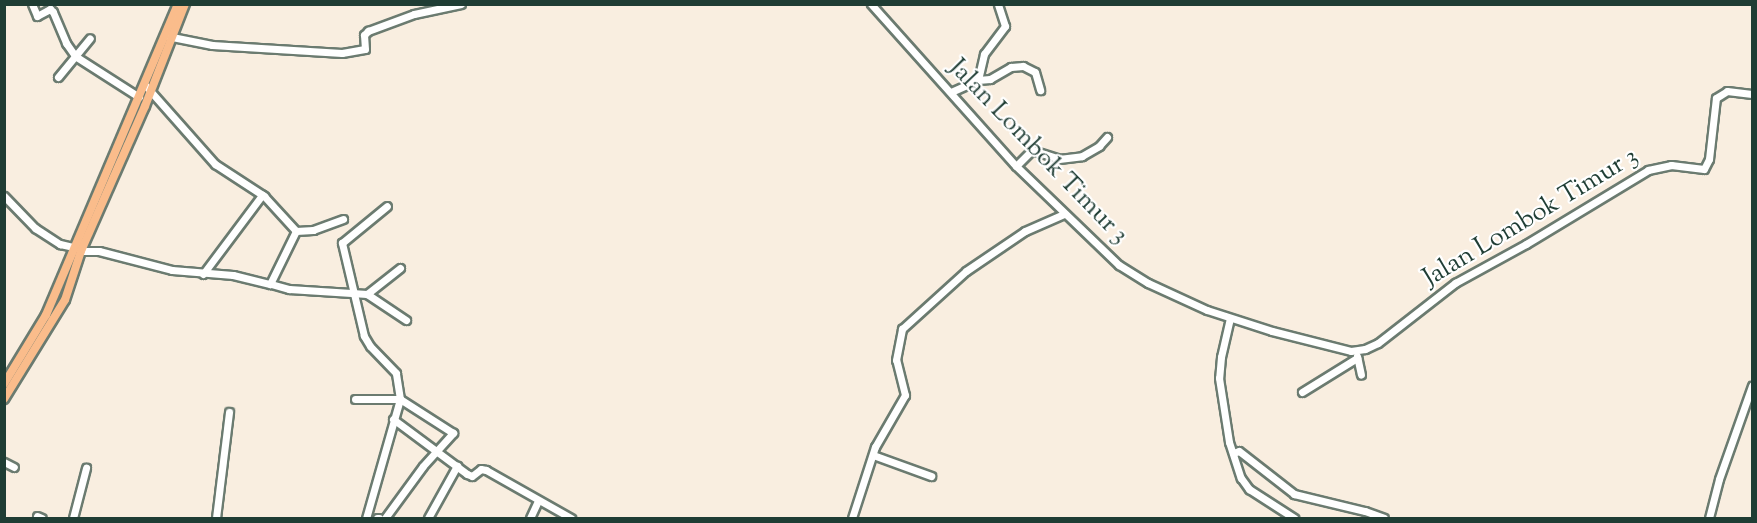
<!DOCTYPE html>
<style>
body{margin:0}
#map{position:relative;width:1757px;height:523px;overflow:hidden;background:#f9eee0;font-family:"Sorts Mill Goudy",serif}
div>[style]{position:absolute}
.roads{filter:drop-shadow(2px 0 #6b7b70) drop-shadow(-2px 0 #6b7b70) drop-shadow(0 2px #6b7b70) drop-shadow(0 -2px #6b7b70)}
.minor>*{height:7px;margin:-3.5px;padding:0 3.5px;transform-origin:3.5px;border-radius:3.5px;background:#fff}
.major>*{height:8px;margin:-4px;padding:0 4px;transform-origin:4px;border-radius:4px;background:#fabc8b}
span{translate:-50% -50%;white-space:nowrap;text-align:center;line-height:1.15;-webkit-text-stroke:4.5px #fff;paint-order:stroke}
.street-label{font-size:26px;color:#1f3d34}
.frame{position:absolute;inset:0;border:6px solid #1f3d34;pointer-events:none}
</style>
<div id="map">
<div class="roads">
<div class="minor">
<div style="left:32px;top:4px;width:13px;rotate:67deg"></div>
<div style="left:37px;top:16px;width:15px;rotate:-28deg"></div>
<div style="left:50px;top:9px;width:4px;rotate:45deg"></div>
<div style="left:53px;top:12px;width:34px;rotate:67deg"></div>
<div style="left:66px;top:43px;width:16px;rotate:55deg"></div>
<div style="left:75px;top:56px;width:76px;rotate:32.6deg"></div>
<div style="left:871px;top:4px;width:217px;rotate:48.2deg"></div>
<div style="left:1016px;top:166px;width:143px;rotate:43.9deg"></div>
<div style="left:1119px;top:265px;width:34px;rotate:32deg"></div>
<div style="left:1148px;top:283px;width:65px;rotate:24.6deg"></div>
<div style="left:1207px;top:310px;width:68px;rotate:17.9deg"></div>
<div style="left:1272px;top:331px;width:81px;rotate:14.2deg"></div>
<div style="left:1351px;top:351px;width:14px;rotate:-8deg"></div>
<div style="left:1365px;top:349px;width:14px;rotate:-25deg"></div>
<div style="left:1378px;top:343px;width:98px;rotate:-37.9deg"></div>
<div style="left:1455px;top:283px;width:81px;rotate:-28.8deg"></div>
<div style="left:1526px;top:244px;width:143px;rotate:-31.2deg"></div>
<div style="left:1648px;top:170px;width:24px;rotate:-12deg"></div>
<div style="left:1671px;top:165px;width:33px;rotate:7deg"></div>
<div style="left:1704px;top:169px;width:11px;rotate:-63deg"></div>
<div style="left:1709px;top:159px;width:61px;rotate:-83.5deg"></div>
<div style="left:1716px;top:98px;width:13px;rotate:-32deg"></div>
<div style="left:1727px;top:91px;width:25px;rotate:7deg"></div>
<div style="left:167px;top:36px;width:46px;rotate:11.3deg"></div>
<div style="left:212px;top:45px;width:130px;rotate:3.5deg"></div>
<div style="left:342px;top:53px;width:23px;rotate:-10deg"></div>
<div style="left:365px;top:49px;width:14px;rotate:-94deg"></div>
<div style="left:364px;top:35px;width:6px;rotate:-45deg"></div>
<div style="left:368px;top:31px;width:49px;rotate:-20.3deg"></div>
<div style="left:414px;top:14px;width:48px;rotate:-12deg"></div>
<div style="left:58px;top:77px;width:50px;rotate:-50.6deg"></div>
<div style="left:978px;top:80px;width:12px;rotate:-5deg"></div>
<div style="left:990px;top:79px;width:24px;rotate:-30deg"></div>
<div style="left:1011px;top:67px;width:12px;rotate:-5deg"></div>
<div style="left:1023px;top:66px;width:13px;rotate:27deg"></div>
<div style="left:1035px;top:72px;width:19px;rotate:74deg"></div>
<div style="left:145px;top:85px;width:106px;rotate:48.5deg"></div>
<div style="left:215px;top:164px;width:59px;rotate:33.1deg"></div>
<div style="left:264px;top:196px;width:47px;rotate:47.6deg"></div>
<div style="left:296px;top:231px;width:17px;rotate:-3deg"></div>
<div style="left:313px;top:230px;width:32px;rotate:-20deg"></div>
<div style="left:951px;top:92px;width:30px;rotate:-24deg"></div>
<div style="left:978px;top:80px;width:27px;rotate:-77deg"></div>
<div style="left:984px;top:54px;width:35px;rotate:-53deg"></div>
<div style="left:1005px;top:26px;width:23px;rotate:-108deg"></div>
<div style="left:1016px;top:166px;width:23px;rotate:-45deg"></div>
<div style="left:1032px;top:150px;width:28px;rotate:18deg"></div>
<div style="left:1059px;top:159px;width:23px;rotate:-7deg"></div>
<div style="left:1082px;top:156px;width:20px;rotate:-30deg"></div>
<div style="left:1099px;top:146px;width:12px;rotate:-48deg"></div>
<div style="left:4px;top:196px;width:45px;rotate:45.9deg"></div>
<div style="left:35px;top:228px;width:30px;rotate:33deg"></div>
<div style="left:60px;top:244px;width:13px;rotate:13deg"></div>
<div style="left:81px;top:251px;width:18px"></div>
<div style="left:99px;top:251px;width:75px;rotate:14.6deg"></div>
<div style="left:172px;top:270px;width:61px;rotate:4.7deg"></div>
<div style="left:233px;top:275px;width:38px;rotate:14deg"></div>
<div style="left:270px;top:284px;width:59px;rotate:-63.9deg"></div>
<div style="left:203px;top:274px;width:99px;rotate:-53.2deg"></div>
<div style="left:271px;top:284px;width:19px;rotate:16deg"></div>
<div style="left:289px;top:289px;width:78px;rotate:3.7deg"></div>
<div style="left:367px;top:294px;width:42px;rotate:-38.2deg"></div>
<div style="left:367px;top:294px;width:47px;rotate:33.7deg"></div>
<div style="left:1230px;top:318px;width:40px;rotate:103deg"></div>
<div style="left:1221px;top:357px;width:21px;rotate:95deg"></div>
<div style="left:1219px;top:378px;width:65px;rotate:81.1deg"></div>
<div style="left:1229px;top:442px;width:38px;rotate:72deg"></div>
<div style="left:1241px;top:478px;width:14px;rotate:54deg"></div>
<div style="left:1249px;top:489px;width:54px;rotate:32.8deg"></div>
<div style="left:1357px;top:356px;width:19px;rotate:78deg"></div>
<div style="left:1302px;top:392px;width:65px;rotate:-31.7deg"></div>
<div style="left:355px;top:399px;width:45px"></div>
<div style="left:400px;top:399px;width:124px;rotate:105.9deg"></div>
<div style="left:393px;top:419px;width:92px;rotate:36.6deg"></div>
<div style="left:467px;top:474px;width:5px;rotate:22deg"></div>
<div style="left:472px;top:476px;width:11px;rotate:-38deg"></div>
<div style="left:481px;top:469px;width:5px;rotate:11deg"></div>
<div style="left:486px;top:470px;width:98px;rotate:29.5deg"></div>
<div style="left:1233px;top:453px;width:6px;rotate:-18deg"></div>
<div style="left:1239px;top:451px;width:70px;rotate:38deg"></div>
<div style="left:1294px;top:494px;width:73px;rotate:13.5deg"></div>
<div style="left:1365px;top:511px;width:20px;rotate:20deg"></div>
<div style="left:873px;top:455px;width:62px;rotate:19.9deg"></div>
<div style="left:4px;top:462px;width:11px;rotate:27deg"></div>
<div style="left:37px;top:516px;width:5px;rotate:22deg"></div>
<div style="left:73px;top:518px;width:52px;rotate:-75.4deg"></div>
<div style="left:216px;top:518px;width:107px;rotate:-83deg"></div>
<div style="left:377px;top:518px;width:2px"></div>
<div style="left:385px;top:518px;width:64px;rotate:-53.8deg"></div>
<div style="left:423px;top:466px;width:45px;rotate:-47.7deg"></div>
<div style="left:453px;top:433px;width:63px;rotate:-147.3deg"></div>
<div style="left:400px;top:399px;width:26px;rotate:-99deg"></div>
<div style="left:396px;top:373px;width:37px;rotate:-134deg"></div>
<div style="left:370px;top:346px;width:12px;rotate:-121deg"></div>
<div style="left:364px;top:336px;width:96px;rotate:-103.3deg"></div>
<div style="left:342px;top:243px;width:58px;rotate:-39.4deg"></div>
<div style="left:428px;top:518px;width:60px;rotate:-60.9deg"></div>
<div style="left:530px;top:518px;width:19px;rotate:-65deg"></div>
<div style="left:852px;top:518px;width:75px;rotate:-72.1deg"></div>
<div style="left:875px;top:447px;width:60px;rotate:-60deg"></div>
<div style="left:905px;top:395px;width:36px;rotate:-104deg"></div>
<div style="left:896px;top:360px;width:32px;rotate:-79deg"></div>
<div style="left:902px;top:329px;width:86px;rotate:-42.2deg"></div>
<div style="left:966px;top:271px;width:71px;rotate:-34.1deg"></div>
<div style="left:1025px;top:231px;width:43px;rotate:-23.6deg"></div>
<div style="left:1709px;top:518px;width:40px;rotate:-75.6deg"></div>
<div style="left:1719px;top:479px;width:99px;rotate:-70.5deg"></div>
</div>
<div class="major">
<div style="left:4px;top:384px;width:81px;rotate:-58.7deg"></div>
<div style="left:46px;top:315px;width:338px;rotate:-67deg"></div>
<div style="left:4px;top:399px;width:116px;rotate:-58.4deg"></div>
<div style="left:65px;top:300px;width:52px;rotate:-71.9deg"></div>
<div style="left:81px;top:251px;width:158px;rotate:-66.2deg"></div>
<div style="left:145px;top:106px;width:110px;rotate:-68.6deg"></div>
</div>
</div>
<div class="street-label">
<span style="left:1038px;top:152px;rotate:46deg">Jalan Lombok Timur 3</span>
<span style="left:1531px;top:218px;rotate:-31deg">Jalan Lombok Timur 3</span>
</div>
<div class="frame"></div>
</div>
